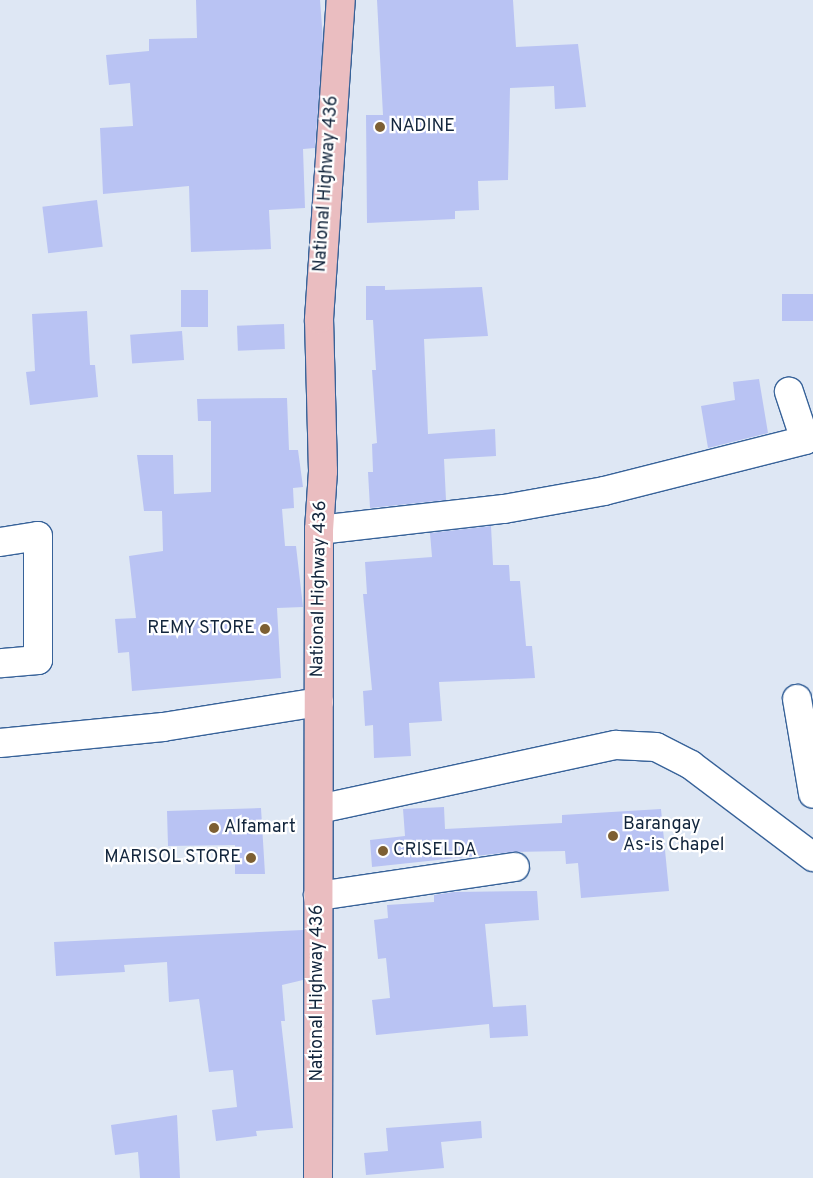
<!DOCTYPE html>
<style>
body{margin:0}
#map{position:relative;width:813px;height:1178px;overflow:hidden;background:#dee7f4;font-family:Overpass,sans-serif}
div>[style]{position:absolute}
.building>*{inset:0;background:#b9c3f3;transform-origin:0 0}
.roads{filter:drop-shadow(1px 0 #376299) drop-shadow(-1px 0 #376299) drop-shadow(0 1px #376299) drop-shadow(0 -1px #376299)}
.minor>*{height:28px;margin:-14px;padding:0 14px;transform-origin:14px;border-radius:14px;background:#fff}
.major>*{height:28px;margin:-14px;padding:0 14px;transform-origin:14px;border-radius:14px;background:#eabdc0}
.dots>*{width:14px;height:14px;translate:-50% -50%;box-sizing:border-box;border:2px solid #fff;border-radius:50%}
span{translate:-50% -50%;white-space:nowrap;text-align:center;line-height:1.15;-webkit-text-stroke:4.5px #fff;paint-order:stroke}
.poi-label{font-size:18px;color:#12253c}
.left{translate:0 -50%;text-align:left}
.right{translate:-100% -50%;text-align:right}
.street-label{font-size:18px;color:#12253c}
</style>
<div id="map">
<div class="building">
<div style="clip-path:polygon(196px 0,320px 0,323px 40px,315px 148px,303px 149px,305px 208px,269px 210px,271px 249px,191px 252px,189px 186px,103px 194px,100px 128px,133px 126px,130px 83px,109px 85px,106px 55px,149px 51px,149px 39px,197px 38px)"></div>
<div style="clip-path:polygon(377px 0,513px 0,516px 47px,578px 44px,586px 107px,555px 109px,554px 86px,510px 88px,508px 180px,478px 181px,479px 210px,455px 211px,455px 219px,367px 223px,366px 115px,383px 115px)"></div>
<div style="left:97px;top:200px;width:47px;height:55px;rotate:83deg"></div>
<div style="clip-path:polygon(366px 286px,385px 286px,385px 290px,482px 287px,488px 336px,424px 339px,428px 434px,495px 429px,496px 456px,444px 459px,446px 500px,370px 508px,368px 472px,373px 472px,372px 444px,377px 443px,372px 370px,376px 370px,373px 320px,366px 320px)"></div>
<div style="left:208px;top:290px;width:37px;height:27px;rotate:90deg"></div>
<div style="left:813px;top:294px;width:27px;height:31px;rotate:90deg"></div>
<div style="clip-path:polygon(87px 311px,90px 365px,95px 365px,98px 397px,30px 405px,26px 372px,35px 371px,32px 314px)"></div>
<div style="left:284px;top:324px;width:25px;height:47px;rotate:88deg"></div>
<div style="left:182px;top:331px;width:29px;height:52px;rotate:86deg"></div>
<div style="clip-path:polygon(759px 379px,768px 433px,708px 448px,701px 406px,735px 400px,733px 382px)"></div>
<div style="clip-path:polygon(287px 398px,289px 450px,298px 450px,303px 487px,293px 488px,294px 508px,282px 509px,285px 546px,296px 546px,303px 607px,277px 608px,281px 678px,132px 691px,129px 652px,118px 653px,115px 619px,136px 618px,129px 556px,163px 551px,162px 511px,144px 511px,137px 455px,173px 455px,174px 494px,211px 492px,211px 421px,198px 421px,197px 399px)"></div>
<div style="clip-path:polygon(491px 526px,493px 565px,509px 565px,510px 581px,520px 581px,526px 646px,532px 646px,535px 678px,439px 682px,442px 721px,409px 723px,411px 756px,374px 758px,373px 725px,365px 726px,363px 691px,372px 690px,363px 594px,367px 594px,365px 562px,432px 557px,430px 533px)"></div>
<div style="clip-path:polygon(444px 807px,445px 829px,562px 823px,562px 815px,661px 809px,669px 891px,581px 898px,578px 863px,566px 864px,565px 851px,513px 852px,372px 867px,370px 840px,405px 836px,403px 809px)"></div>
<div style="clip-path:polygon(261px 808px,265px 874px,235px 874px,235px 845px,168px 846px,167px 811px)"></div>
<div style="clip-path:polygon(537px 891px,539px 920px,485px 924px,493px 1007px,526px 1005px,528px 1036px,490px 1038px,489px 1024px,376px 1035px,372px 1000px,390px 998px,386px 958px,378px 959px,374px 920px,388px 918px,387px 905px,434px 902px,434px 895px,454px 892px)"></div>
<div style="clip-path:polygon(303px 930px,303px 980px,282px 985px,285px 1021px,281px 1021px,293px 1128px,256px 1131px,257px 1136px,216px 1141px,212px 1110px,237px 1107px,233px 1070px,209px 1072px,199px 999px,169px 1002px,167px 962px,124px 965px,125px 972px,56px 976px,54px 942px)"></div>
<div style="clip-path:polygon(177px 1115px,180px 1178px,140px 1178px,138px 1152px,115px 1155px,111px 1125px)"></div>
<div style="clip-path:polygon(481px 1121px,482px 1138px,441px 1142px,444px 1168px,366px 1175px,364px 1153px,388px 1151px,386px 1128px)"></div>
</div>
<div class="roads">
<div class="minor">
<div style="left:319px;top:530px;width:186px;rotate:-6.5deg"></div>
<div style="left:504px;top:509px;width:102px;rotate:-10.2deg"></div>
<div style="left:604px;top:491px;width:207px;rotate:-14.2deg"></div>
<div style="left:805px;top:440px;width:51px;rotate:-108.4deg"></div>
<div style="left:0;top:542px;width:38px;rotate:-9deg"></div>
<div style="left:38px;top:536px;width:124px;rotate:90deg"></div>
<div style="left:38px;top:660px;width:38px;rotate:175deg"></div>
<div style="left:797px;top:699px;width:96px;rotate:80.4deg"></div>
<div style="left:0;top:743px;width:164px;rotate:-5.6deg"></div>
<div style="left:163px;top:727px;width:158px;rotate:-9.1deg"></div>
<div style="left:319px;top:809px;width:304px;rotate:-12.2deg"></div>
<div style="left:616px;top:745px;width:40px;rotate:2.9deg"></div>
<div style="left:656px;top:747px;width:39px;rotate:27deg"></div>
<div style="left:691px;top:765px;width:153px;rotate:37deg"></div>
<div style="left:318px;top:896px;width:199px;rotate:-8.4deg"></div>
</div>
<div class="major">
<div style="left:318px;top:1178px;width:648px;rotate:-89.91deg"></div>
<div style="left:319px;top:530px;width:59px;rotate:-86.1deg"></div>
<div style="left:323px;top:471px;width:152px;rotate:-91.5deg"></div>
<div style="left:319px;top:319px;width:320px;rotate:-86.1deg"></div>
</div>
</div>
<div class="dots">
<div style="left:380px;top:127px;background:#7d5f33"></div>
<div style="left:265px;top:629px;background:#7d5f33"></div>
<div style="left:214px;top:828px;background:#7d5f33"></div>
<div style="left:613px;top:836px;background:#7d5f33"></div>
<div style="left:383px;top:851px;background:#7d5f33"></div>
<div style="left:251px;top:858px;background:#7d5f33"></div>
</div>
<div class="poi-label">
<span class="left" style="left:390px;top:127px">NADINE</span>
<span class="right" style="left:255px;top:629px">REMY STORE</span>
<span class="left" style="left:623px;top:836px">Barangay<br>As-is Chapel</span>
<span class="left" style="left:224px;top:828px">Alfamart</span>
<span class="left" style="left:393px;top:851px">CRISELDA</span>
<span class="right" style="left:241px;top:858px">MARISOL STORE</span>
</div>
<div class="street-label">
<span style="left:327px;top:184px;rotate:-86deg">National Highway 436</span>
<span style="left:320px;top:589px;rotate:-89deg">National Highway 436</span>
<span style="left:318px;top:993px;rotate:-90deg">National Highway 436</span>
</div>
</div>
